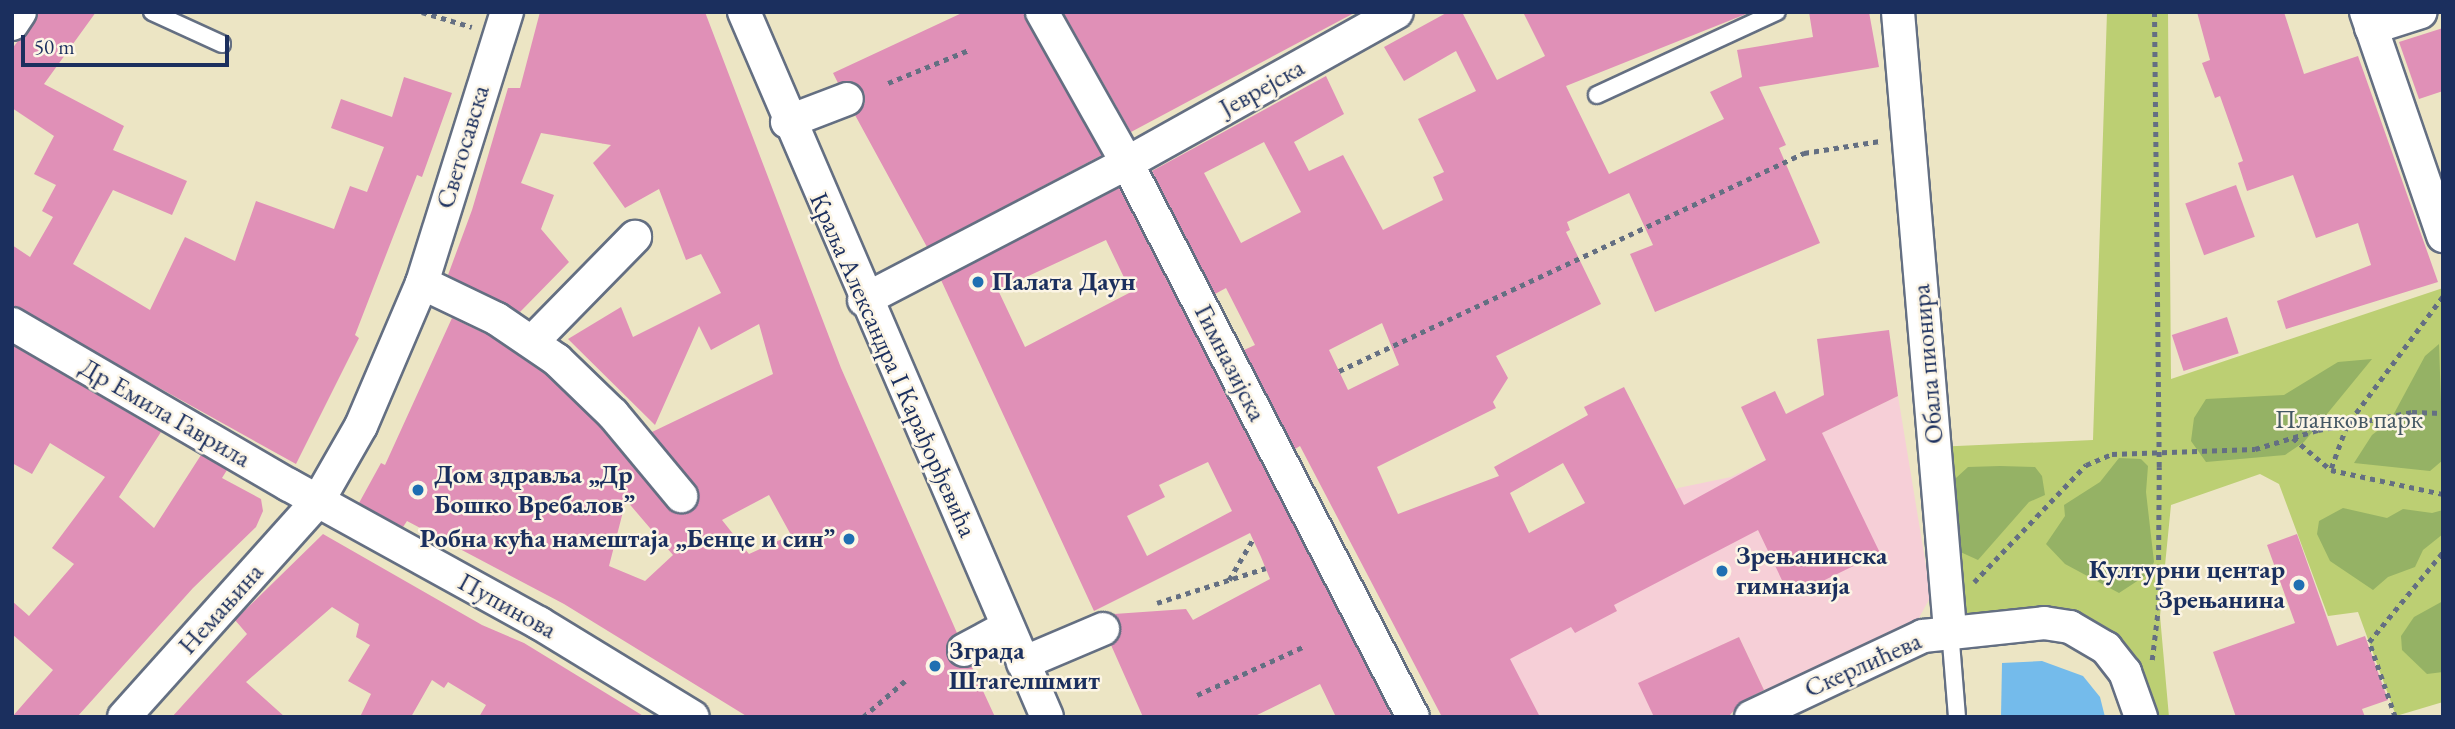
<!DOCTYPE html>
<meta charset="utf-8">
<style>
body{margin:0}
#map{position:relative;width:2455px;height:729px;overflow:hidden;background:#ece5c4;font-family:"EB Garamond",serif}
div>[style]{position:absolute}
.built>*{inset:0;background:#f6cfd7}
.green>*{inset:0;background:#bccf73}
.forest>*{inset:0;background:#95b265}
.water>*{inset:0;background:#74bbeb}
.building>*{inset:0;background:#e090b7;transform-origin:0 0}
.path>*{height:4.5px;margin-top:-2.25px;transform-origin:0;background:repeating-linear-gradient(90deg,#646f82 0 5px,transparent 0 10px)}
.roads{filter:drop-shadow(2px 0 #646f82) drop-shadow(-2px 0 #646f82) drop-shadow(0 2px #646f82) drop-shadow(0 -2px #646f82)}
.lane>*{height:16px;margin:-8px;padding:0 8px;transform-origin:8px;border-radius:8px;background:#fff}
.street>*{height:32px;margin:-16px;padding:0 16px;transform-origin:16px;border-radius:16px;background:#fff}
.dots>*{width:19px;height:19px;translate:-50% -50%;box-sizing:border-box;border:4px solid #fcf5e5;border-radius:50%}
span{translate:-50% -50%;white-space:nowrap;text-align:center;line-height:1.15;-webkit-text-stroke:5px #fcf5e5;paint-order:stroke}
.street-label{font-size:26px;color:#1b2f5e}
.poi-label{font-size:26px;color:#1b2f5e;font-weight:700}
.left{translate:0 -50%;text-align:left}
.right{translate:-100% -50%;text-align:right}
.park-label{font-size:26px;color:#435763}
.frame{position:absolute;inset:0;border:14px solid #1b2f5e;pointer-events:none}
.scale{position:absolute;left:21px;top:35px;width:208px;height:32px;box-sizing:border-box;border:4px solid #1b2f5e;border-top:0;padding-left:9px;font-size:21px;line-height:24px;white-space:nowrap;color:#1b2f5e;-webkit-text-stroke:5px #fcf5e5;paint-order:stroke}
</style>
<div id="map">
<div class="built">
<div style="clip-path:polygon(1898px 396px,1931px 596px,1914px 627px,1768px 698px,1739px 637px,1639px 683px,1654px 717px,1442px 717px,1563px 546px,1678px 488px,1731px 477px)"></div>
</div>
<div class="green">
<div style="clip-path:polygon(2107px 12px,2168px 12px,2171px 379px,2443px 288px,2443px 702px,2396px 716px,2358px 612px,2328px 616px,2279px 484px,2260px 474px,2171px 505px,2160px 616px,2169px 717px,2160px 717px,2095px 640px,1950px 630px,1935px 447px,2093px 440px)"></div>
</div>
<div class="forest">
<div style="clip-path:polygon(2439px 344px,2443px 460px,2430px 471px,2354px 463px,2372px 435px,2390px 421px,2425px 356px)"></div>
<div style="clip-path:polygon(2372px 359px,2304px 442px,2285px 455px,2206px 462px,2191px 441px,2194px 418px,2206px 399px,2284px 395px,2338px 362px)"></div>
<div style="clip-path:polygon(2119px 458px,2141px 459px,2148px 466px,2146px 492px,2154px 562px,2148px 574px,2119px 593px,2065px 564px,2046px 544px,2065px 516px,2064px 505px,2100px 482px)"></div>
<div style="clip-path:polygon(2000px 466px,2035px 467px,2042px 476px,2045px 495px,2029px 502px,1978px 560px,1956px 550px,1956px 478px,1968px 467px)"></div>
<div style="clip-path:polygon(2343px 508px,2387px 518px,2403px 509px,2432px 513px,2443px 510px,2443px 534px,2423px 550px,2415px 567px,2388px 577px,2373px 590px,2330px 561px,2317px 534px,2319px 521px)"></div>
<div style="clip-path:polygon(2443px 601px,2443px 672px,2427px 674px,2402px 650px,2401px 636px,2414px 617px)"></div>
</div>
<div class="water">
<div style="clip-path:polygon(2042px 661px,2083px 676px,2100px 697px,2105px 717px,2001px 717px,2002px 663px)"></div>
</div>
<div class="building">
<div style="clip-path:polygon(39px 12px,96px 12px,44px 84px,124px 126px,113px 150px,187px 181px,172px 215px,113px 190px,73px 264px,150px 310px,185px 237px,235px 261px,256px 201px,334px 229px,350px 186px,367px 192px,384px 147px,331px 128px,341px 99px,392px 117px,404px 77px,452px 93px,422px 177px,417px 175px,355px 335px,359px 338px,296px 464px,12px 306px,12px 245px,30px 257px,53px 217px,42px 211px,56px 185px,34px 174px,54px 136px,12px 108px,12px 49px)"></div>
<div style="clip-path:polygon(evenodd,540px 12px,705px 12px,841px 368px,957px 633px,948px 641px,948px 658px,955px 666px,972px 667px,995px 717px,748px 717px,564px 604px,407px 521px,403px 527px,359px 503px,381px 463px,385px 465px,452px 318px,488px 335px,545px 374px,600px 427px,675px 513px,693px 510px,699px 492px,652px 432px,773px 374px,759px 324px,711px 350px,699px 326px,655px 425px,568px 339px,621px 307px,633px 337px,721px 293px,701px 254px,686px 260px,659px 189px,625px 208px,593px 163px,611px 145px,541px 133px,521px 183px,554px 195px,541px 229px,569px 262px,520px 312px,448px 275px,472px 210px,508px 88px,520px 88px,540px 12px,769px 495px,791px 535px,749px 554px,722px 520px,769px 495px,540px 12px,626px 500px,673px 555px,645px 581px,609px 566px,626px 500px)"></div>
<div style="clip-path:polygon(964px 12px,1024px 12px,1102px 155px,927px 247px,855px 115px,865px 103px,864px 92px,851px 81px,838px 83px,833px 73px)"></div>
<div style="clip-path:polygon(1063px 12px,1356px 12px,1131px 132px)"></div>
<div style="clip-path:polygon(evenodd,1448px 12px,1462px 12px,1497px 80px,1545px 56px,1523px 12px,1751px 12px,1566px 86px,1609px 174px,1724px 119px,1710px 92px,1742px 77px,1737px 50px,1813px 37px,1809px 12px,1869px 12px,1879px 67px,1759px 87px,1786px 145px,1779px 148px,1820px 243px,1655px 312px,1630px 254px,1653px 245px,1629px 193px,1567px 222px,1570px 230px,1566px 232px,1601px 304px,1496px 356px,1508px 378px,1493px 402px,1496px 408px,1377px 467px,1398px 514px,1499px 476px,1494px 467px,1588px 415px,1584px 407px,1624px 387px,1684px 505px,1766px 460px,1741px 407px,1775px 391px,1786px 414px,1824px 395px,1817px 339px,1889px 330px,1898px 396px,1822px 433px,1880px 553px,1790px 597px,1758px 530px,1614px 605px,1617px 611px,1575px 633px,1571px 627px,1510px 659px,1540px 717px,1442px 717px,1300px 446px,1295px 449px,1244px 350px,1255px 345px,1226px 288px,1215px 294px,1152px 171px,1326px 76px,1344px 114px,1294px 142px,1309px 171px,1343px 155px,1383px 230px,1443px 200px,1433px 177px,1444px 172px,1418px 119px,1476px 91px,1456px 51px,1404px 81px,1384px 47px,1448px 12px,1264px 142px,1301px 212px,1241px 243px,1204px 173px,1264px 142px,1448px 12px,1382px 323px,1399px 365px,1348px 390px,1329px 350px,1382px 323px,1448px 12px,1563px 463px,1585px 503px,1529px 533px,1510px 493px,1563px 463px)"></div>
<div style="clip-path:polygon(2197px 12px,2284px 12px,2304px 74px,2358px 56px,2438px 282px,2286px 329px,2277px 301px,2371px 265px,2358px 223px,2316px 238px,2293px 175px,2247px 191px,2238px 163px,2243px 161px,2220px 96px,2215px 98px,2202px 63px,2210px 60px)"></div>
<div style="clip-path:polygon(2443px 28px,2443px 91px,2419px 99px,2399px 42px)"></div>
<div style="left:2236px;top:185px;width:55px;height:54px;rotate:70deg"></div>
<div style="clip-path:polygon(evenodd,1119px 188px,1377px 687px,1392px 717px,1336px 717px,1320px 684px,1253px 717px,1143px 717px,1111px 645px,1121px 631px,1114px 614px,1186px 609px,1193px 620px,1270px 579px,1261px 557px,1250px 533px,1094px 611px,941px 280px,1119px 188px,1106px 240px,1131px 292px,1025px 347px,998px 290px,1106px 240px,1119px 188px,1208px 462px,1232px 511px,1147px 556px,1127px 516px,1165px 497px,1159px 485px,1208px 462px)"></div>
<div style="left:2227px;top:317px;width:38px;height:58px;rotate:72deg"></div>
<div style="clip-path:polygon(12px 345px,161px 432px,119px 497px,154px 528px,201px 455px,227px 470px,222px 478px,261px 499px,263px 511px,256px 527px,193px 588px,77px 717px,12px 717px,53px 670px,12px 634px,12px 601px,29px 616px,74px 564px,52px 548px,105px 477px,50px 443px,32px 474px,12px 463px)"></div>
<div style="clip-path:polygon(323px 534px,482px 625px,524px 643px,645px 717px,479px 717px,486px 705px,448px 682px,444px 688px,432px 680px,411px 717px,360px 717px,371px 694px,348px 681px,370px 645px,356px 637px,359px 624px,332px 607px,246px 682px,285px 717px,172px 717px,247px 634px,235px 620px)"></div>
<div style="clip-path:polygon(2297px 534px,2337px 646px,2365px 636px,2388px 700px,2362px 709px,2365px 717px,2236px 717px,2213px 652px,2295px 623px,2267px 545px)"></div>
<div style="clip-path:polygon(1739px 637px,1764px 690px,1743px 701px,1728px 717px,1654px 717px,1638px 683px)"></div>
</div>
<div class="path">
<div style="left:422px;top:12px;width:52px;rotate:16.7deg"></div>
<div style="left:888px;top:83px;width:87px;rotate:-22.2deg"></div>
<div style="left:2443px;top:297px;width:161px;rotate:126.7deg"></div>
<div style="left:2347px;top:426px;width:47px;rotate:110deg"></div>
<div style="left:2331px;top:470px;width:115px;rotate:12.1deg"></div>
<div style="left:1339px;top:371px;width:514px;rotate:-25.12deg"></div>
<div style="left:1804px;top:153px;width:77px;rotate:-9deg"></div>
<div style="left:2293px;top:438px;width:50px;rotate:40.1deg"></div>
<div style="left:1229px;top:580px;width:48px;rotate:-59.7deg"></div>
<div style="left:1974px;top:582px;width:162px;rotate:-46.3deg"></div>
<div style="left:2086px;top:465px;width:28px;rotate:-23deg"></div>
<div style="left:2112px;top:454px;width:143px;rotate:-2deg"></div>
<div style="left:2255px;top:449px;width:66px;rotate:-16.8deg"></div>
<div style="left:2318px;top:430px;width:96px;rotate:-10.8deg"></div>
<div style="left:2412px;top:412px;width:31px;rotate:2deg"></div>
<div style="left:1157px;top:603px;width:114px;rotate:-17.8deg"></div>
<div style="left:2152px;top:660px;width:50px;rotate:-83.2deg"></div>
<div style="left:2158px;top:610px;width:143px;rotate:-89.6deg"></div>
<div style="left:2159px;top:467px;width:455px;rotate:-90.6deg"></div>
<div style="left:1197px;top:695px;width:119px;rotate:-24.4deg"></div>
<div style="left:863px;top:717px;width:57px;rotate:-40.7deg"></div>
<div style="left:2395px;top:717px;width:79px;rotate:-109.1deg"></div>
<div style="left:2369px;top:642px;width:117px;rotate:-50.6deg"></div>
</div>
<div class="roads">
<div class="lane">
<div style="left:152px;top:12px;width:77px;rotate:24.6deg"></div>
<div style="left:1597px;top:95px;width:198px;rotate:-24.8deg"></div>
<div style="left:1950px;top:630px;width:87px;rotate:85.4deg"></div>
</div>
<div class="street">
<div style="left:744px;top:12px;width:767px;rotate:66.74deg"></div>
<div style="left:1042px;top:12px;width:173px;rotate:60.6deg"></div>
<div style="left:1127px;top:163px;width:623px;rotate:62.7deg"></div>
<div style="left:1898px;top:12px;width:620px;rotate:85.19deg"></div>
<div style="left:2366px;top:12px;width:237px;rotate:71deg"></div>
<div style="left:12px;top:24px;width:14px;rotate:-56deg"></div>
<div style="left:2371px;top:28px;width:52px;rotate:-17.7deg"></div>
<div style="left:787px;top:122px;width:64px;rotate:-21deg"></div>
<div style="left:422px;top:283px;width:83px;rotate:25.6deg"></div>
<div style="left:497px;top:319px;width:73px;rotate:34.3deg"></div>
<div style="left:557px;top:360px;width:78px;rotate:44deg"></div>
<div style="left:613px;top:414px;width:107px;rotate:50.3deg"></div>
<div style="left:864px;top:300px;width:297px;rotate:-27.5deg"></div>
<div style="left:1127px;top:163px;width:309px;rotate:-29.2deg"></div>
<div style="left:12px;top:324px;width:320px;rotate:30.2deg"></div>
<div style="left:289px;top:485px;width:286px;rotate:28.9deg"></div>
<div style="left:539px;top:623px;width:180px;rotate:31.4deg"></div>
<div style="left:533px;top:341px;width:146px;rotate:-45.6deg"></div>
<div style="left:964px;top:650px;width:49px;rotate:-28.1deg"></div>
<div style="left:1023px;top:663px;width:87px;rotate:-23deg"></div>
<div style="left:124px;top:717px;width:290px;rotate:-48.1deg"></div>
<div style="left:318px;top:501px;width:86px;rotate:-60.2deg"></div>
<div style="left:361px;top:426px;width:155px;rotate:-66.9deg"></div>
<div style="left:422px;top:283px;width:284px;rotate:-72.6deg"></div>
<div style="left:1751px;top:717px;width:190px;rotate:-25.2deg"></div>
<div style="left:1923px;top:636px;width:122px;rotate:-6.1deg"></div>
<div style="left:2044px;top:623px;width:26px;rotate:9deg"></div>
<div style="left:2070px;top:627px;width:42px;rotate:30.3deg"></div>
<div style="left:2106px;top:648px;width:31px;rotate:52deg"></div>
<div style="left:2125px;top:672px;width:48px;rotate:70.4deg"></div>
</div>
</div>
<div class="dots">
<div style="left:978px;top:282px;background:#1f6fb2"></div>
<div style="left:418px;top:490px;background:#1f6fb2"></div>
<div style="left:849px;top:539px;background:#1f6fb2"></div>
<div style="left:1722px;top:571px;background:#1f6fb2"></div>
<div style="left:2299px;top:585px;background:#1f6fb2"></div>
<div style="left:935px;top:666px;background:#1f6fb2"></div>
</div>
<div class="street-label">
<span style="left:1262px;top:88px;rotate:-29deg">Јеврејска</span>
<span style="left:463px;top:147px;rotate:-73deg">Светосавска</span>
<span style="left:1230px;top:363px;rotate:63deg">Гимназијска</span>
<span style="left:1928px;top:364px;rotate:-95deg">Обала пионира</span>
<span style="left:893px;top:365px;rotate:66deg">Краља Александра I Карађорђевића</span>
<span style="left:165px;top:413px;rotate:30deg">Др Емила Гаврила</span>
<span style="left:507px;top:606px;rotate:29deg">Пупинова</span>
<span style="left:221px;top:609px;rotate:-48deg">Немањина</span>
<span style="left:1863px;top:665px;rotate:-24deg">Скерлићева</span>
</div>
<div class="poi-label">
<span class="left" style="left:992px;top:282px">Палата Даун</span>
<span class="left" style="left:434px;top:490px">Дом здравља „Др<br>Бошко Вребалов”</span>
<span class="right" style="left:835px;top:539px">Робна кућа намештаја „Бенце и син”</span>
<span class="left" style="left:1736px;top:571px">Зрењанинска<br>гимназија</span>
<span class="right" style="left:2285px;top:585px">Културни центар<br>Зрењанина</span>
<span class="left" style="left:949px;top:666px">Зграда<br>Штагелшмит</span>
</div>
<div class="park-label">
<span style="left:2349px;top:420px">Планков парк</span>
</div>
<div class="frame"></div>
<div class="scale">50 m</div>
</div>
